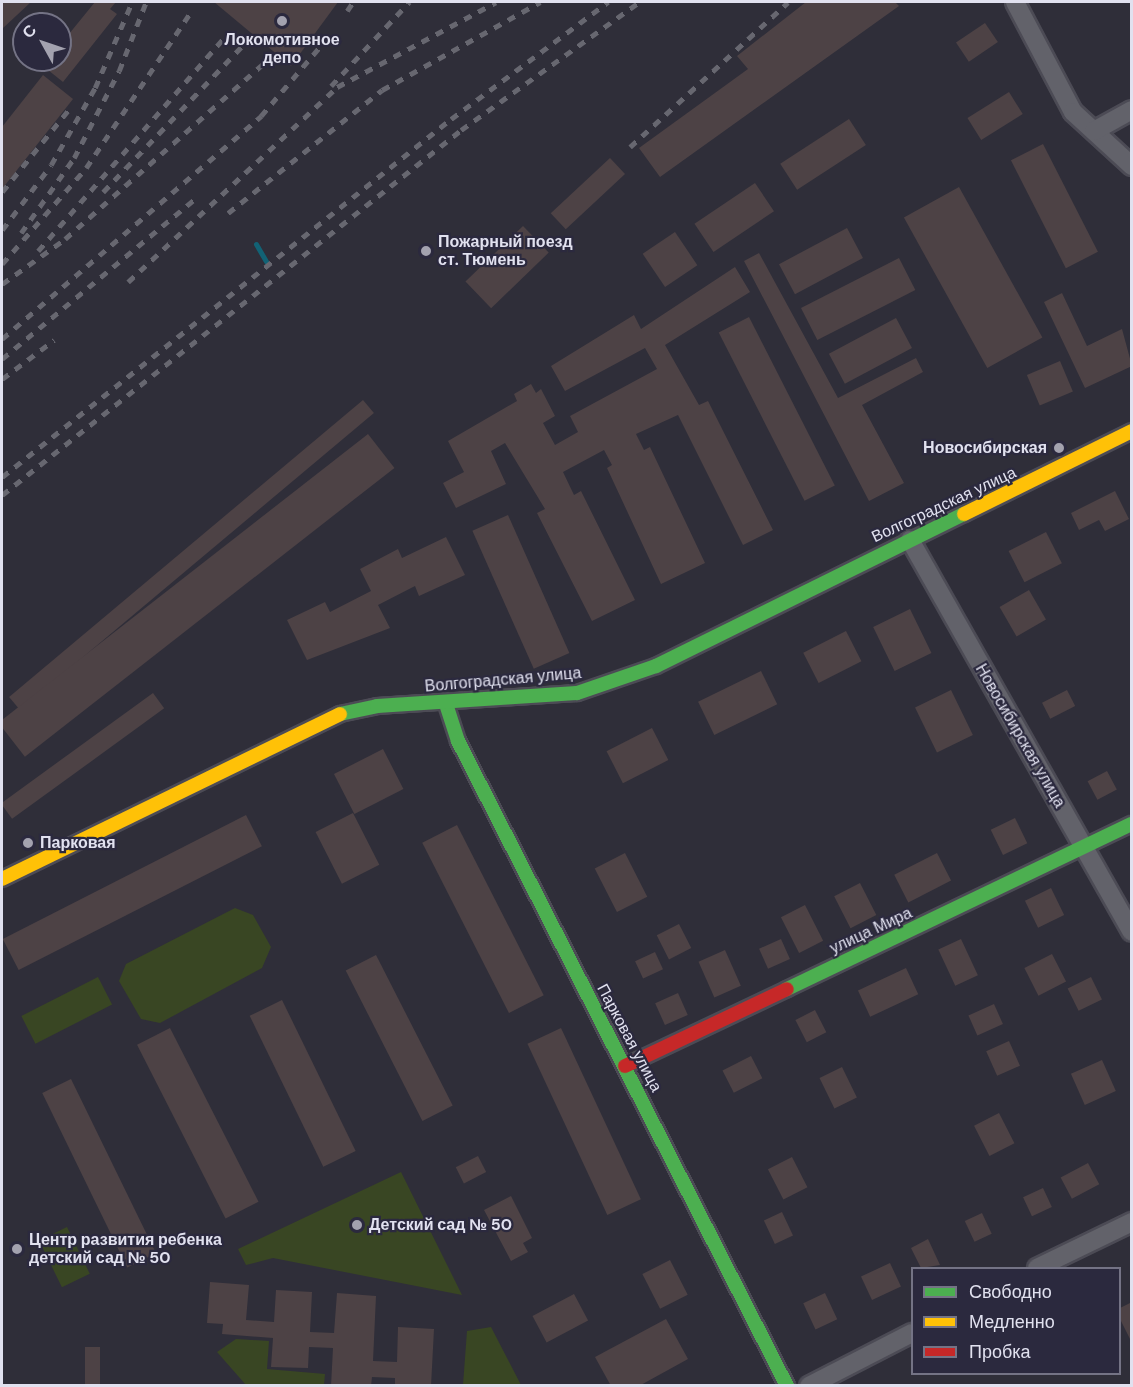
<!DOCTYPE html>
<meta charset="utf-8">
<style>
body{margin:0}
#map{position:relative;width:1133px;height:1387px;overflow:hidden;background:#2f2e39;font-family:"DM Sans",sans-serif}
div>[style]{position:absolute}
.green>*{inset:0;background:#394623;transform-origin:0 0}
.stream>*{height:5px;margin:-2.5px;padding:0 2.5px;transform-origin:2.5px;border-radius:2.5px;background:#126275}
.building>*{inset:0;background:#4d4245;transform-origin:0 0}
.roads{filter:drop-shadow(2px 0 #4c4b55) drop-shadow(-2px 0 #4c4b55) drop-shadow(0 2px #4c4b55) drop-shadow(0 -2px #4c4b55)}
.street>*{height:18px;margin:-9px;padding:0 9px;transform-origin:9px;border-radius:9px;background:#62626a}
.fast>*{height:14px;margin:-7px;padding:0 7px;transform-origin:7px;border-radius:7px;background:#4caf50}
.slow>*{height:14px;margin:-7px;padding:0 7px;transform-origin:7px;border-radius:7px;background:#ffc107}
.jam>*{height:14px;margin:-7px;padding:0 7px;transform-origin:7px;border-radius:7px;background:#c62828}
.rail>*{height:4.5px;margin-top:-2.25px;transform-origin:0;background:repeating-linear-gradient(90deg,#676770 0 8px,transparent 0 16px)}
.dots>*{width:16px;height:16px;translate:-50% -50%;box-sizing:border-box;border:3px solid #2b293e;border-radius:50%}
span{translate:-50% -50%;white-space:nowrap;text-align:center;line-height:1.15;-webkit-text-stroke:4.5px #2b293e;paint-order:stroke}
.poi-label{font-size:16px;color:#e1e1ef;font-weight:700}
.left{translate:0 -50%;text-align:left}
.right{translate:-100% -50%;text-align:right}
.street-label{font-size:16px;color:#e1e1ef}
.frame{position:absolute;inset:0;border:3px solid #e1e1ef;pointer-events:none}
.legend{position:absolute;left:911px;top:1267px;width:210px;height:108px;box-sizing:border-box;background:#2b293e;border:2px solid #747385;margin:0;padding:8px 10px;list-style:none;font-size:18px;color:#e1e1ef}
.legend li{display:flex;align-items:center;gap:12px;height:30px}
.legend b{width:30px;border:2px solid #747385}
.north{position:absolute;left:12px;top:12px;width:60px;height:60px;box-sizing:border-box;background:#2b293e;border:2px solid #747385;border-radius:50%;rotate:310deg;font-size:16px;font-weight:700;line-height:24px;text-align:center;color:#e1e1ef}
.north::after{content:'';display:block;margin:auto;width:21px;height:27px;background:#a3a2af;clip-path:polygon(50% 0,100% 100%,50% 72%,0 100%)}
</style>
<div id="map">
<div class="green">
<div style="clip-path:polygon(235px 908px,253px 915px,271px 947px,262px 968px,160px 1023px,141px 1019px,119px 981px,126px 964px)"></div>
<div style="left:98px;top:977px;width:31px;height:86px;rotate:63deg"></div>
<div style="clip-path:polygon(401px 1172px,462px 1295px,273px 1258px,246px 1265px,238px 1249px)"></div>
<div style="left:67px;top:1227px;width:52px;height:31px;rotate:64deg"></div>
<div style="clip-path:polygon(491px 1327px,521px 1385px,463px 1385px,467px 1331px)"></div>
<div style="clip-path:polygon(236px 1339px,269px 1341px,267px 1369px,325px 1374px,324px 1385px,246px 1385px,217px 1352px)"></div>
</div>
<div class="stream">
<div style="left:256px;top:244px;width:20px;rotate:60deg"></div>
</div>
<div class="building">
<div style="clip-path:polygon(2px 2px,31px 2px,2px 29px)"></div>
<div style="clip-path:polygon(95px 2px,116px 2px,110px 9px,117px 14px,63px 82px,43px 66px,60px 60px,60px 45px)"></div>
<div style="clip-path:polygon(214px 2px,338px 2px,291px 66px)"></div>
<div style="clip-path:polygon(806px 2px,895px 2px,899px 6px,660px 177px,639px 148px,748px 69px,737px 56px)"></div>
<div style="left:985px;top:23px;width:23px;height:35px;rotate:56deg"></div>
<div style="clip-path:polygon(43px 75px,73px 99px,2px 189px,2px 127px)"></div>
<div style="left:1009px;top:92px;width:26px;height:49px;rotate:58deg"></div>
<div style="left:849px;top:119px;width:31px;height:82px;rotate:57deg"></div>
<div style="left:1043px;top:144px;width:121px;height:36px;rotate:63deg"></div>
<div style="left:610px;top:158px;width:22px;height:81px;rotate:47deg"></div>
<div style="left:755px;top:183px;width:34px;height:73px;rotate:56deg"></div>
<div style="left:959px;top:187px;width:172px;height:63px;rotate:61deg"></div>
<div style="left:523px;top:226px;width:37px;height:80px;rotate:46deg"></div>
<div style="left:847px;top:228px;width:34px;height:77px;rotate:62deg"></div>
<div style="left:675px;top:232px;width:40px;height:39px;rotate:56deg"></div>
<div style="clip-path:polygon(759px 253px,838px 398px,916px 358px,923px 372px,862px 405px,904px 483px,869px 501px,744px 261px)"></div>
<div style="left:899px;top:258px;width:36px;height:110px;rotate:63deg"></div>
<div style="clip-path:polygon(735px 267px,750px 292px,665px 345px,699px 405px,708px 401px,773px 530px,743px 545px,678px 415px,636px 434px,644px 450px,650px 447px,705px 563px,661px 584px,607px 468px,612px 465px,604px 450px,563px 472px,574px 495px,581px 491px,635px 600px,592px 621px,537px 513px,545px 509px,505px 443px,491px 451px,506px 484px,456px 508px,443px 483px,464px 472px,448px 441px,517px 401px,514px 394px,531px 384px,536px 393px,541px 389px,555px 416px,543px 423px,555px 445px,578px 432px,570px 416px,657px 369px,645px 348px,565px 391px,551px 366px,634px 315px,641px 329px)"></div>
<div style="clip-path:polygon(1062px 293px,1087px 346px,1122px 329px,1132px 366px,1085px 388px,1044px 302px)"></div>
<div style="left:749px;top:317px;width:189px;height:34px;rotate:63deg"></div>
<div style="left:896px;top:318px;width:34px;height:76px;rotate:62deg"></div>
<div style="left:1060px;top:361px;width:33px;height:36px;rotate:67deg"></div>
<div style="left:363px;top:400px;width:17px;height:462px;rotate:50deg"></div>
<div style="left:368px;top:434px;width:43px;height:469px;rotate:52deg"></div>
<div style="clip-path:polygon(1115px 491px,1129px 519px,1105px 531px,1099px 520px,1079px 530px,1071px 513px)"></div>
<div style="left:508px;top:515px;width:151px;height:39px;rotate:66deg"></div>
<div style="left:1046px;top:532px;width:35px;height:42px;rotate:63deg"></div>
<div style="clip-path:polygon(446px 537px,465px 575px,419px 596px,415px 586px,378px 605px,390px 628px,307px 660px,287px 620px,325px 602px,330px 612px,371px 591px,360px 569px,398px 549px,402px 558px)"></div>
<div style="left:1029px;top:590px;width:34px;height:34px;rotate:60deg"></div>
<div style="left:910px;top:609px;width:49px;height:41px;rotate:64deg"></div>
<div style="left:846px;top:631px;width:34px;height:48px;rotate:63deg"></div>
<div style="left:761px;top:671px;width:37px;height:70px;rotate:64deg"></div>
<div style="left:951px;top:690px;width:50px;height:40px;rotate:64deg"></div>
<div style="left:1067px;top:690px;width:18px;height:28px;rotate:63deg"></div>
<div style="left:153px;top:693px;width:19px;height:188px;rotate:54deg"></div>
<div style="left:652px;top:728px;width:36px;height:51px;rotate:63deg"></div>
<div style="left:383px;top:749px;width:45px;height:55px;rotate:63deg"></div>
<div style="left:1107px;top:771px;width:21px;height:22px;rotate:62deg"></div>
<div style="left:353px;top:813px;width:58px;height:42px;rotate:63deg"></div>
<div style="left:246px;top:815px;width:35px;height:273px;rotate:63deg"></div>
<div style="left:1015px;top:818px;width:28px;height:27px;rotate:64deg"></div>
<div style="left:457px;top:825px;width:191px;height:39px;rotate:63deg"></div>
<div style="left:625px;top:853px;width:49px;height:34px;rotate:63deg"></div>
<div style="left:937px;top:853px;width:31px;height:48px;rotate:63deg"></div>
<div style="left:860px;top:883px;width:36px;height:29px;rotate:63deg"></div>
<div style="left:1051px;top:888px;width:30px;height:29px;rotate:64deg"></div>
<div style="left:805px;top:905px;width:40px;height:27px;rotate:63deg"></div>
<div style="left:679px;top:924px;width:27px;height:25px;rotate:63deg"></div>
<div style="left:781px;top:939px;width:22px;height:24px;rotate:66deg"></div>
<div style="left:961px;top:939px;width:40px;height:25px;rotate:65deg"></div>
<div style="left:725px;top:950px;width:39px;height:29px;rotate:66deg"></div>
<div style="left:655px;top:952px;width:19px;height:22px;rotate:65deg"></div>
<div style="left:1052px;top:954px;width:31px;height:31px;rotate:63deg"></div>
<div style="left:376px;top:955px;width:169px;height:34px;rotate:63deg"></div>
<div style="left:906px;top:968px;width:29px;height:53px;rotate:65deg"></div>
<div style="left:1091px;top:977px;width:25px;height:26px;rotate:64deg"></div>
<div style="left:678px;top:993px;width:24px;height:25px;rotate:66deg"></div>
<div style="left:282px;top:1000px;width:168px;height:36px;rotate:64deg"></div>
<div style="left:994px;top:1004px;width:22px;height:28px;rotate:66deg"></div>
<div style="left:815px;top:1010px;width:25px;height:22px;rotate:63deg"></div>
<div style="left:170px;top:1028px;width:195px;height:37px;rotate:63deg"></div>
<div style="left:561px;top:1028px;width:189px;height:37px;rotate:65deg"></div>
<div style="left:1009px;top:1041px;width:27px;height:25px;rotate:66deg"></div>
<div style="left:751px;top:1056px;width:25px;height:32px;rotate:63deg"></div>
<div style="left:1102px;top:1060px;width:34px;height:34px;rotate:66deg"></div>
<div style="left:842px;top:1067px;width:34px;height:25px;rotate:64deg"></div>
<div style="left:71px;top:1079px;width:194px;height:32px;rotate:64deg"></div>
<div style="left:999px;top:1113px;width:34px;height:28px;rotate:63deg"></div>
<div style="left:478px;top:1156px;width:18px;height:25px;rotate:63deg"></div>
<div style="left:792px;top:1157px;width:34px;height:27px;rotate:63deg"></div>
<div style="left:1088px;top:1163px;width:24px;height:31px;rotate:62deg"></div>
<div style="left:1043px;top:1188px;width:21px;height:22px;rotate:65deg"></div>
<div style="clip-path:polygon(511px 1196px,532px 1238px,523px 1243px,528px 1252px,511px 1261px,484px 1210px)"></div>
<div style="left:782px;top:1212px;width:26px;height:20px;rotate:65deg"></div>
<div style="left:982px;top:1213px;width:23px;height:19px;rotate:65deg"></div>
<div style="clip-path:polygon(928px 1239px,940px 1265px,921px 1268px,911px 1248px)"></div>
<div style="left:670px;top:1260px;width:39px;height:31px;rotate:63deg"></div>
<div style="left:890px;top:1263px;width:26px;height:32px;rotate:65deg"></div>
<div style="clip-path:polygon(210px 1282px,249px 1285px,246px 1320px,274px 1322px,276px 1290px,312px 1292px,310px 1332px,334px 1333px,337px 1293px,376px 1296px,373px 1361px,397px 1362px,398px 1327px,434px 1329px,431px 1386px,395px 1386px,395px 1378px,372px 1377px,371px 1386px,331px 1386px,333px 1348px,309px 1347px,308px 1368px,271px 1367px,273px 1338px,222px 1334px,223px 1324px,207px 1323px)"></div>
<div style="left:825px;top:1293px;width:29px;height:24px;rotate:65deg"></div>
<div style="left:574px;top:1294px;width:30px;height:47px;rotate:62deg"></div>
<div style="clip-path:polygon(1132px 1302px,1132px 1343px,1120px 1319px,1120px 1308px)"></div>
<div style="clip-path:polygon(666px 1319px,688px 1359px,639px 1386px,611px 1386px,595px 1357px)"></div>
<div style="left:85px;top:1347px;width:15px;height:39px"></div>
</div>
<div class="roads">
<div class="street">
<div style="left:1015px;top:2px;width:124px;rotate:62.2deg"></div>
<div style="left:1073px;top:112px;width:80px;rotate:42.5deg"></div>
<div style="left:1094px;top:131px;width:43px;rotate:-28.9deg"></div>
<div style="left:910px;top:540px;width:450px;rotate:60.5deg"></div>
<div style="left:1037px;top:1268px;width:106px;rotate:-25.8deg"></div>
<div style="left:809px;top:1386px;width:116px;rotate:-27.2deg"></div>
</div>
<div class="fast">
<div style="left:446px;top:704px;width:39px;rotate:72deg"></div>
<div style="left:458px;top:741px;width:724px;rotate:62.97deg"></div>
<div style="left:340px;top:714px;width:38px;rotate:-12deg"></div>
<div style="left:377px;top:706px;width:200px;rotate:-3.7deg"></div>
<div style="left:577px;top:693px;width:83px;rotate:-18.9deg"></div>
<div style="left:656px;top:666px;width:343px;rotate:-26.3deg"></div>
<div style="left:787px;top:989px;width:382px;rotate:-25.6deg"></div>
</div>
<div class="slow">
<div style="left:964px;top:514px;width:187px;rotate:-26.3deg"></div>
<div style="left:2px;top:879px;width:376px;rotate:-26deg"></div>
</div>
<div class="jam">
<div style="left:625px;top:1066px;width:179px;rotate:-25.4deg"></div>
</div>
</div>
<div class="rail">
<div style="left:347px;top:11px;width:11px;rotate:-56deg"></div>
<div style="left:331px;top:86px;width:115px;rotate:-47.1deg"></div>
<div style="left:630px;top:147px;width:214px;rotate:-42.5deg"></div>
<div style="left:2px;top:192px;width:108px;rotate:-51deg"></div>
<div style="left:103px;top:192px;width:204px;rotate:-46.4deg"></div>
<div style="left:228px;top:213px;width:197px;rotate:-38.6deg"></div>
<div style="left:382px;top:90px;width:181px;rotate:-29.1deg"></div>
<div style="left:2px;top:230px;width:81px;rotate:-53deg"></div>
<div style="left:51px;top:165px;width:89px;rotate:-60.3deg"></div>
<div style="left:95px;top:88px;width:94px;rotate:-66.7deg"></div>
<div style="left:21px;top:233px;width:92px;rotate:-54.8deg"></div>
<div style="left:74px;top:158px;width:98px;rotate:-62.7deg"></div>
<div style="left:119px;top:71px;width:74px;rotate:-68.6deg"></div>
<div style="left:38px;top:251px;width:283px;rotate:-48.9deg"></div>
<div style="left:2px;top:264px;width:128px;rotate:-48.8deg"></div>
<div style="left:86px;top:168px;width:190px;rotate:-56.1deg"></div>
<div style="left:128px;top:282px;width:286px;rotate:-43deg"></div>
<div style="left:337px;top:87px;width:180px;rotate:-28.1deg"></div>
<div style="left:2px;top:284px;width:77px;rotate:-35.5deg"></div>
<div style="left:65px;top:239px;width:267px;rotate:-41.5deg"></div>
<div style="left:2px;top:339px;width:342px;rotate:-40.7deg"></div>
<div style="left:261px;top:116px;width:105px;rotate:-49.6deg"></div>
<div style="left:2px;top:359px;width:255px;rotate:-39.7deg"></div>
<div style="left:2px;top:379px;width:65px;rotate:-36.9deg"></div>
<div style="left:2px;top:477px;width:574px;rotate:-38.57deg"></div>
<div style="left:451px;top:119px;width:196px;rotate:-36.7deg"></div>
<div style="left:2px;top:495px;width:586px;rotate:-38.49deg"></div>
<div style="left:461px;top:130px;width:219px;rotate:-35.7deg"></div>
</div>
<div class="dots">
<div style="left:282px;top:21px;background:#a3a2af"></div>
<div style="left:426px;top:251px;background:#a3a2af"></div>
<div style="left:1059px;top:448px;background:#a3a2af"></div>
<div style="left:28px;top:843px;background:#a3a2af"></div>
<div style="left:357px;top:1225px;background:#a3a2af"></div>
<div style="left:17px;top:1249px;background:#a3a2af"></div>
</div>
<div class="poi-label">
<span style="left:282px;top:49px">Локомотивное<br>депо</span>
<span class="left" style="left:438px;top:251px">Пожарный поезд<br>ст. Тюмень</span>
<span class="right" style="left:1047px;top:448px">Новосибирская</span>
<span class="left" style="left:40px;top:843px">Парковая</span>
<span class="left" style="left:369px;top:1225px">Детский сад № 50</span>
<span class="left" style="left:29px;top:1249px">Центр развития ребенка<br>детский сад № 50</span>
</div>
<div class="street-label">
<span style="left:944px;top:505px;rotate:-25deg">Волгоградская улица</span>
<span style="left:503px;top:680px;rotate:-5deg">Волгоградская улица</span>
<span style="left:1020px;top:736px;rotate:60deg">Новосибирская улица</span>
<span style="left:871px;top:931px;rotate:-25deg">улица Мира</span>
<span style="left:629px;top:1038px;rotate:62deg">Парковая улица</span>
</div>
<div class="frame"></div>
<ul class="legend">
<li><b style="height:8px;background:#4caf50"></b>Свободно</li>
<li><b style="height:8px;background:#ffc107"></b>Медленно</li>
<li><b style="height:8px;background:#c62828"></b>Пробка</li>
</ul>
<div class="north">С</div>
</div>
